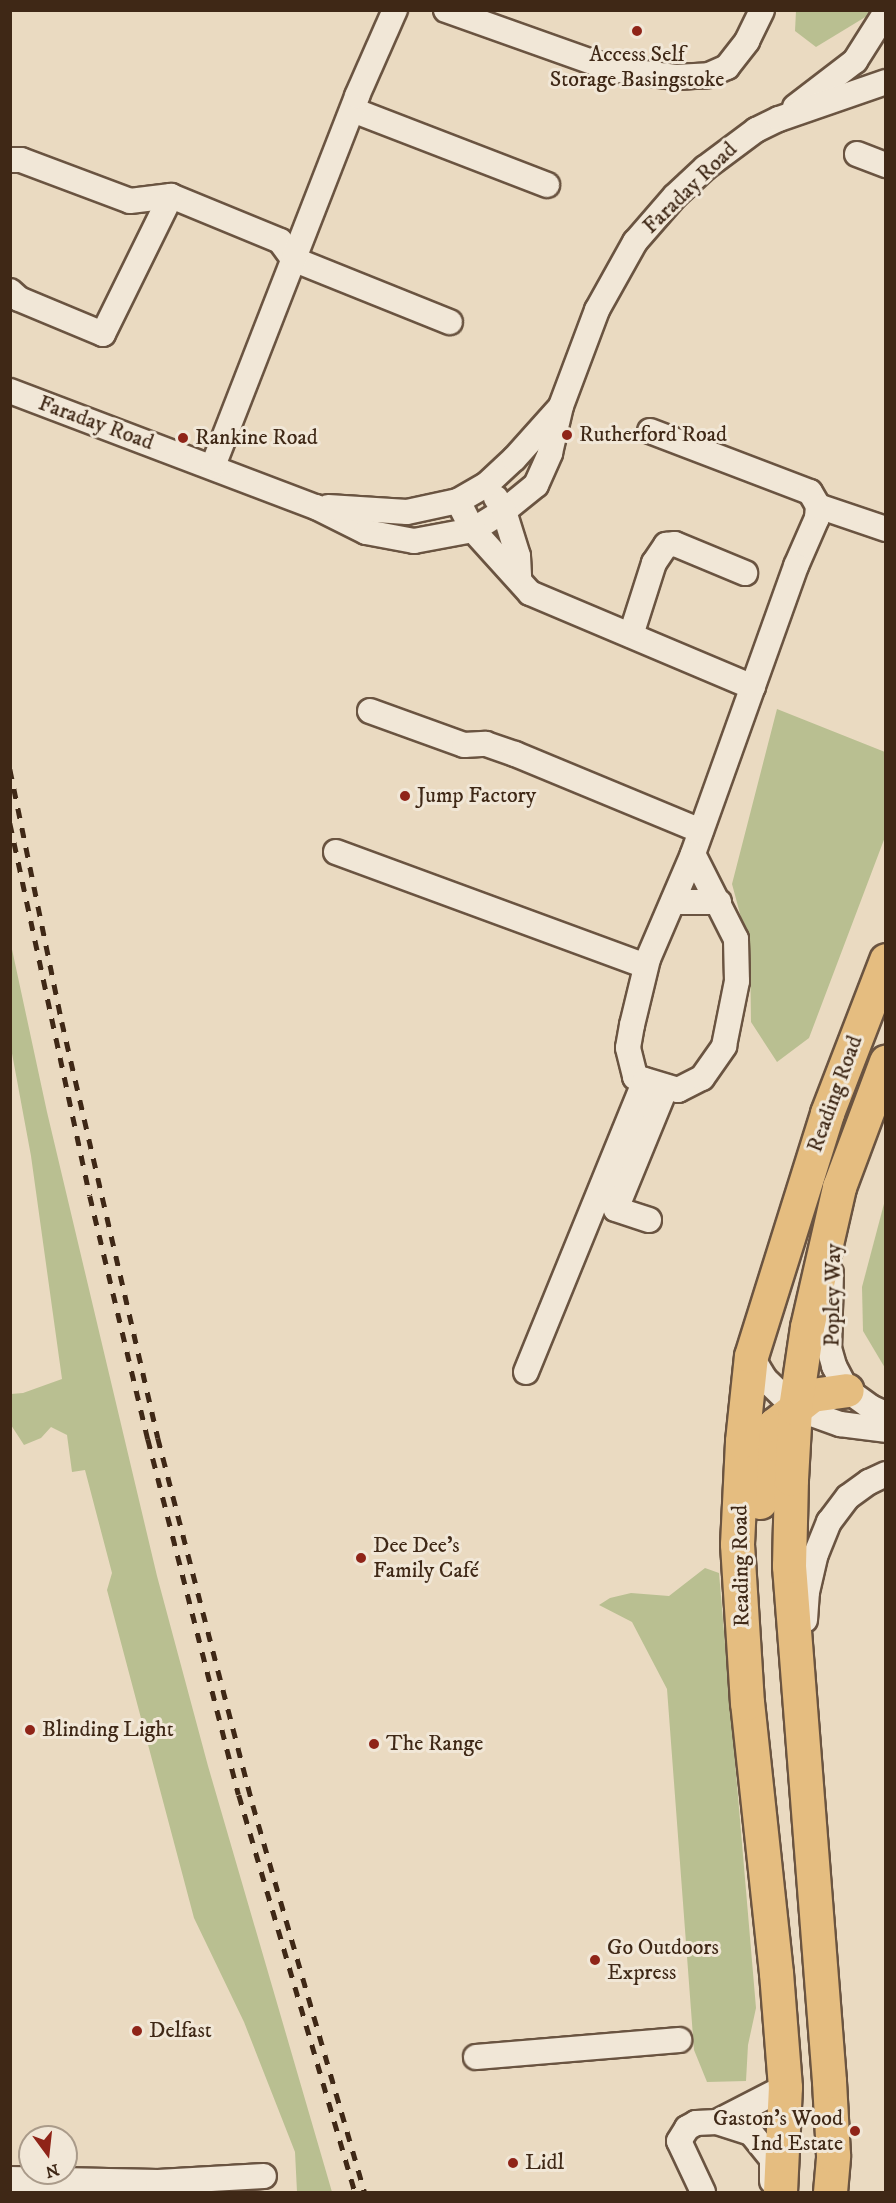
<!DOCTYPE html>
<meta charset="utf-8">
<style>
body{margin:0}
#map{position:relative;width:896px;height:2203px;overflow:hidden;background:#eadac1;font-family:"IM FELL DW Pica",serif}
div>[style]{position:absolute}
.green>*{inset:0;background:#b9bf91}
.roads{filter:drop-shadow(2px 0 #6a5441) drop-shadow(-2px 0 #6a5441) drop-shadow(0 2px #6a5441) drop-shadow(0 -2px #6a5441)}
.minor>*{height:24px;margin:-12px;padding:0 12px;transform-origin:12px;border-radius:12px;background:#f1e7d7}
.highway>*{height:33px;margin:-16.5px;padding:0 16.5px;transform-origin:16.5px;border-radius:16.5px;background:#e5bd80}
.rail>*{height:4.5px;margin-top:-2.25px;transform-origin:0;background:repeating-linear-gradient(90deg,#3f2816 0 10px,transparent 0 20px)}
.dots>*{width:16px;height:16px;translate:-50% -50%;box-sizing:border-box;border:3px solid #f1e7d7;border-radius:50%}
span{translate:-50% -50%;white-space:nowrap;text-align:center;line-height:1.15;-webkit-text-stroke:6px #f1e7d7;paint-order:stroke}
.poi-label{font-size:22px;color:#3f2816}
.left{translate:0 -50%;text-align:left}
.right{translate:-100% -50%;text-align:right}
.street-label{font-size:22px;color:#3f2816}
.frame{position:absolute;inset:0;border:12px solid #3f2816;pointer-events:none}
.north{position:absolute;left:18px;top:2125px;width:60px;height:60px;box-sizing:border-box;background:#f1e7d7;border:2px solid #aa9b8a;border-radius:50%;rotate:165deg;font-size:16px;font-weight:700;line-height:24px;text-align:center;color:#3f2816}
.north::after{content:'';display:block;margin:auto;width:21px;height:27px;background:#8f2418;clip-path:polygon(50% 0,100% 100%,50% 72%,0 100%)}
</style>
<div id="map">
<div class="green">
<div style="clip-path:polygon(796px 11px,872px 11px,872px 13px,816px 47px,795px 31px)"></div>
<div style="clip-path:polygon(777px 709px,885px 752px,885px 837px,809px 1038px,777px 1062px,751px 1022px,750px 951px,732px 884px)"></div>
<div style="clip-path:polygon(10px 940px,47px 1112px,157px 1576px,208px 1766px,332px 2192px,297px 2192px,295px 2152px,244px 2022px,194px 1918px,107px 1590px,112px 1573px,85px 1470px,72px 1472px,67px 1435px,51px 1427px,41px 1438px,24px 1445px,11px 1425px,11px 1394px,23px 1393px,62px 1379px,31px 1156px,11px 1048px)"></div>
<div style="clip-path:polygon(885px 1200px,885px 1368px,863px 1331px,862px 1287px)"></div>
<div style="clip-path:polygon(705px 1568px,719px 1573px,756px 2008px,748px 2045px,746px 2081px,707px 2082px,694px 2050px,667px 1689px,632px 1622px,599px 1605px,610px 1598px,631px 1593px,669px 1596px)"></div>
</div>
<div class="roads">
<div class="minor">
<div style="left:446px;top:10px;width:176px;rotate:19.6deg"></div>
<div style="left:612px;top:69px;width:64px;rotate:7.2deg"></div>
<div style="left:675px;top:77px;width:34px;rotate:-3deg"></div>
<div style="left:709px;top:75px;width:20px;rotate:-24deg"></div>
<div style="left:727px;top:67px;width:33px;rotate:-52deg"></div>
<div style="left:747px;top:41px;width:34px;rotate:-64deg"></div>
<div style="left:795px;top:107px;width:76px;rotate:-37.5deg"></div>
<div style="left:855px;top:61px;width:58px;rotate:-57.7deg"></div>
<div style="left:353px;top:110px;width:208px;rotate:21.1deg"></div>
<div style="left:857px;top:154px;width:31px;rotate:21deg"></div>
<div style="left:10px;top:160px;width:11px"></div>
<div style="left:21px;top:160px;width:116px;rotate:20.6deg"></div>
<div style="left:130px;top:201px;width:41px;rotate:-7deg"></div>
<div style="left:171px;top:196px;width:118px;rotate:22.4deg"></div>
<div style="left:280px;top:241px;width:22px;rotate:54deg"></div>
<div style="left:293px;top:259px;width:169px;rotate:21.9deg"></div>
<div style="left:10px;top:291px;width:12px;rotate:42deg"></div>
<div style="left:19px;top:299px;width:91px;rotate:22.6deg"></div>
<div style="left:103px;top:334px;width:154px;rotate:-63.8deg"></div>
<div style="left:10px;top:391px;width:327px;rotate:20.8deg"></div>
<div style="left:316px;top:507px;width:56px;rotate:26.6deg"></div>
<div style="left:366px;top:532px;width:49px;rotate:10.6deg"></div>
<div style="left:414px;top:541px;width:60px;rotate:-10.6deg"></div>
<div style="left:473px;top:530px;width:36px;rotate:-32deg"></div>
<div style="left:504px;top:511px;width:41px;rotate:-39.1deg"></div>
<div style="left:536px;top:485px;width:35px;rotate:-66deg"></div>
<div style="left:550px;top:453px;width:48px;rotate:-76.8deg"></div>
<div style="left:561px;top:406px;width:103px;rotate:-69.4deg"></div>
<div style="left:597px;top:310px;width:78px;rotate:-60.8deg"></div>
<div style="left:635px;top:242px;width:61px;rotate:-49deg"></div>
<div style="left:675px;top:196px;width:41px;rotate:-43deg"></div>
<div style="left:705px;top:168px;width:64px;rotate:-36.7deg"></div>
<div style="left:756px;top:130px;width:25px;rotate:-26deg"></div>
<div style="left:779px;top:119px;width:113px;rotate:-19.1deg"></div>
<div style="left:650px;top:431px;width:171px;rotate:20.9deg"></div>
<div style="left:810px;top:492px;width:16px;rotate:60deg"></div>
<div style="left:818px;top:506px;width:12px;rotate:95deg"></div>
<div style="left:817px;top:518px;width:52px;rotate:113.6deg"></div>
<div style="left:796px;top:566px;width:306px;rotate:109.7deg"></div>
<div style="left:693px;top:854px;width:114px;rotate:113.2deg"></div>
<div style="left:648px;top:959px;width:68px;rotate:103.6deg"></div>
<div style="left:632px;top:1025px;width:23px;rotate:100deg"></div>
<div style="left:628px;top:1048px;width:30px;rotate:76deg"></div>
<div style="left:635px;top:1077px;width:45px;rotate:16.8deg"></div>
<div style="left:678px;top:1090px;width:27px;rotate:-27deg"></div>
<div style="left:702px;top:1078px;width:39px;rotate:-55deg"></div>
<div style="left:724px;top:1046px;width:66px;rotate:-78.7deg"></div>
<div style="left:737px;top:981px;width:42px;rotate:-91.4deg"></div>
<div style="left:736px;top:939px;width:95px;rotate:-116.8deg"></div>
<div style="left:213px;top:466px;width:397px;rotate:-68.7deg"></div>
<div style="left:357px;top:96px;width:94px;rotate:-66.2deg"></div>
<div style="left:496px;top:498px;width:15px;rotate:58deg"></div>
<div style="left:504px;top:511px;width:47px;rotate:72.7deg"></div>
<div style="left:518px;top:556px;width:22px;rotate:87deg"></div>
<div style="left:458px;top:501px;width:33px;rotate:63deg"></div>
<div style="left:473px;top:530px;width:85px;rotate:47.9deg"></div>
<div style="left:530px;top:593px;width:242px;rotate:22.9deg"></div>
<div style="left:818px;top:506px;width:72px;rotate:18.7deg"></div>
<div style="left:328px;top:507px;width:79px;rotate:3.6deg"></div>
<div style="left:407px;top:512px;width:52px;rotate:-12.2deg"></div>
<div style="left:458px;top:501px;width:34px;rotate:-30deg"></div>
<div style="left:487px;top:484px;width:37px;rotate:-43deg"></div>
<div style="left:514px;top:459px;width:66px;rotate:-48.1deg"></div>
<div style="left:631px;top:635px;width:76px;rotate:-72.3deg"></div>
<div style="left:654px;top:563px;width:22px;rotate:-56deg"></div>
<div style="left:666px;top:545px;width:9px;rotate:-6deg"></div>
<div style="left:675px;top:544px;width:76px;rotate:22.5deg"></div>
<div style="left:370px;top:711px;width:100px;rotate:19.9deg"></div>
<div style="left:464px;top:745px;width:22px;rotate:-3deg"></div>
<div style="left:486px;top:744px;width:31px;rotate:19deg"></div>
<div style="left:515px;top:754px;width:201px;rotate:22.5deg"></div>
<div style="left:336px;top:852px;width:330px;rotate:20.2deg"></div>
<div style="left:673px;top:902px;width:46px"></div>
<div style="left:649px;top:1220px;width:35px;rotate:-162deg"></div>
<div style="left:616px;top:1209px;width:132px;rotate:-67.7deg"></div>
<div style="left:831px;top:1273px;width:75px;rotate:91.5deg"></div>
<div style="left:829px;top:1348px;width:19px;rotate:74deg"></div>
<div style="left:834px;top:1366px;width:27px;rotate:62deg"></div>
<div style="left:847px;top:1390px;width:29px;rotate:36deg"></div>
<div style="left:870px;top:1407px;width:17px;rotate:24deg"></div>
<div style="left:751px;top:1356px;width:26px;rotate:59deg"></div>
<div style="left:764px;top:1378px;width:43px;rotate:44.1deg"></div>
<div style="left:795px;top:1408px;width:48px;rotate:19.6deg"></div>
<div style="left:840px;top:1424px;width:46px;rotate:7.4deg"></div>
<div style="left:526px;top:1372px;width:315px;rotate:-67.8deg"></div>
<div style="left:805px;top:1620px;width:28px;rotate:-86deg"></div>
<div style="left:807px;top:1592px;width:39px;rotate:-77deg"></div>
<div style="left:816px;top:1554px;width:35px;rotate:-68deg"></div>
<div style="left:829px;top:1522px;width:31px;rotate:-53deg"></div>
<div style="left:848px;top:1497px;width:26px;rotate:-36deg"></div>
<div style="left:869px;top:1482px;width:19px;rotate:-25deg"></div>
<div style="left:476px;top:2057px;width:204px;rotate:-4.8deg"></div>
<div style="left:717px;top:2122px;width:76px;rotate:-27.2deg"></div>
<div style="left:10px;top:2179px;width:148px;rotate:1.2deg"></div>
<div style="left:158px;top:2182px;width:106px;rotate:-3.2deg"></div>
<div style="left:703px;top:2192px;width:56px;rotate:-115.2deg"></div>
<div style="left:679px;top:2141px;width:15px;rotate:-58deg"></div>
<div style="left:687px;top:2128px;width:10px;rotate:-29deg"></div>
<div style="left:696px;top:2123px;width:21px;rotate:-3deg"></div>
<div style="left:717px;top:2122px;width:36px;rotate:18deg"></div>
<div style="left:751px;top:2133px;width:33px;rotate:51deg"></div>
<div style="left:772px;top:2159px;width:22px;rotate:90deg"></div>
</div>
<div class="highway">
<div style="left:760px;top:1502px;width:58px;rotate:-84.1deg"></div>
<div style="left:766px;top:1444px;width:21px;rotate:-67deg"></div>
<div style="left:774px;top:1425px;width:48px;rotate:-38.3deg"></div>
<div style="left:812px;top:1395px;width:35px;rotate:-8deg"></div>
<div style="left:780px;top:2192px;width:105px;rotate:-87.3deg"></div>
<div style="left:785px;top:2087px;width:114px;rotate:-94.5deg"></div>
<div style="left:776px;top:1973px;width:272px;rotate:-96.1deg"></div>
<div style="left:747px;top:1703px;width:159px;rotate:-93.6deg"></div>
<div style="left:737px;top:1544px;width:103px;rotate:-87.2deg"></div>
<div style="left:742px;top:1441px;width:85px;rotate:-84deg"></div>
<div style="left:751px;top:1356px;width:255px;rotate:-72.6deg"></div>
<div style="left:827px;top:1113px;width:164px;rotate:-68.9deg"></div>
<div style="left:830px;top:2192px;width:37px;rotate:-85deg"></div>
<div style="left:833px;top:2155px;width:74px;rotate:-93.1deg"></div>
<div style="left:829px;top:2081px;width:517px;rotate:-94.44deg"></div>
<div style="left:789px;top:1566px;width:87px;rotate:-88.7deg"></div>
<div style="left:791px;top:1479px;width:71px;rotate:-86.8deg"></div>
<div style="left:795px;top:1408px;width:82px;rotate:-81.6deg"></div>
<div style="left:807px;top:1327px;width:144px;rotate:-77.1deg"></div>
<div style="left:839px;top:1187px;width:134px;rotate:-69.5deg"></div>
</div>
</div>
<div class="rail">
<div style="left:10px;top:769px;width:258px;rotate:78.4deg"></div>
<div style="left:62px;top:1022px;width:427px;rotate:77deg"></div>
<div style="left:158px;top:1438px;width:379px;rotate:75.5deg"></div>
<div style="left:253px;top:1805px;width:403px;rotate:73.9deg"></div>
<div style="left:10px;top:823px;width:381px;rotate:77.9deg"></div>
<div style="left:90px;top:1196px;width:250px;rotate:76.6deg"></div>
<div style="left:148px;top:1439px;width:367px;rotate:75.7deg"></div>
<div style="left:239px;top:1795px;width:414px;rotate:73.7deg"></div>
</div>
<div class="dots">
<div style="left:637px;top:31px;background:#8f2418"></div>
<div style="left:567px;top:435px;background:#8f2418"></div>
<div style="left:183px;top:438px;background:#8f2418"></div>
<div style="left:405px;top:796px;background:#8f2418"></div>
<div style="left:361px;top:1558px;background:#8f2418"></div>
<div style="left:30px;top:1730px;background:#8f2418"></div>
<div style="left:374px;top:1744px;background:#8f2418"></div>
<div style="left:595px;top:1960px;background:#8f2418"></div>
<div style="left:137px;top:2031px;background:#8f2418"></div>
<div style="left:855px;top:2131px;background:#8f2418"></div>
<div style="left:513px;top:2163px;background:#8f2418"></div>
</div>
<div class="poi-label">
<span style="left:637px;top:67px">Access Self<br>Storage Basingstoke</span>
<span class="left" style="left:579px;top:435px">Rutherford Road</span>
<span class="left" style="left:195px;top:438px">Rankine Road</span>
<span class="left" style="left:417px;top:796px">Jump Factory</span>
<span class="left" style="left:373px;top:1558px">Dee Dee's<br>Family Café</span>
<span class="left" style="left:42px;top:1730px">Blinding Light</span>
<span class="left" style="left:386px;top:1744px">The Range</span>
<span class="left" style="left:607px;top:1960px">Go Outdoors<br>Express</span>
<span class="left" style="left:149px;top:2031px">Delfast</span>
<span class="right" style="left:843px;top:2131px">Gaston's Wood<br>Ind Estate</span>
<span class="left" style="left:525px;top:2163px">Lidl</span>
</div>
<div class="street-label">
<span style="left:690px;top:188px;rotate:-44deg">Faraday Road</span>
<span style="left:96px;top:423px;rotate:20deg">Faraday Road</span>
<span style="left:835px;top:1094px;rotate:-70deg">Reading Road</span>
<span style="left:833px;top:1295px;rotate:-89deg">Popley Way</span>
<span style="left:741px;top:1566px;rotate:-91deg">Reading Road</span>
</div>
<div class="frame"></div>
<div class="north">N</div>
</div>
